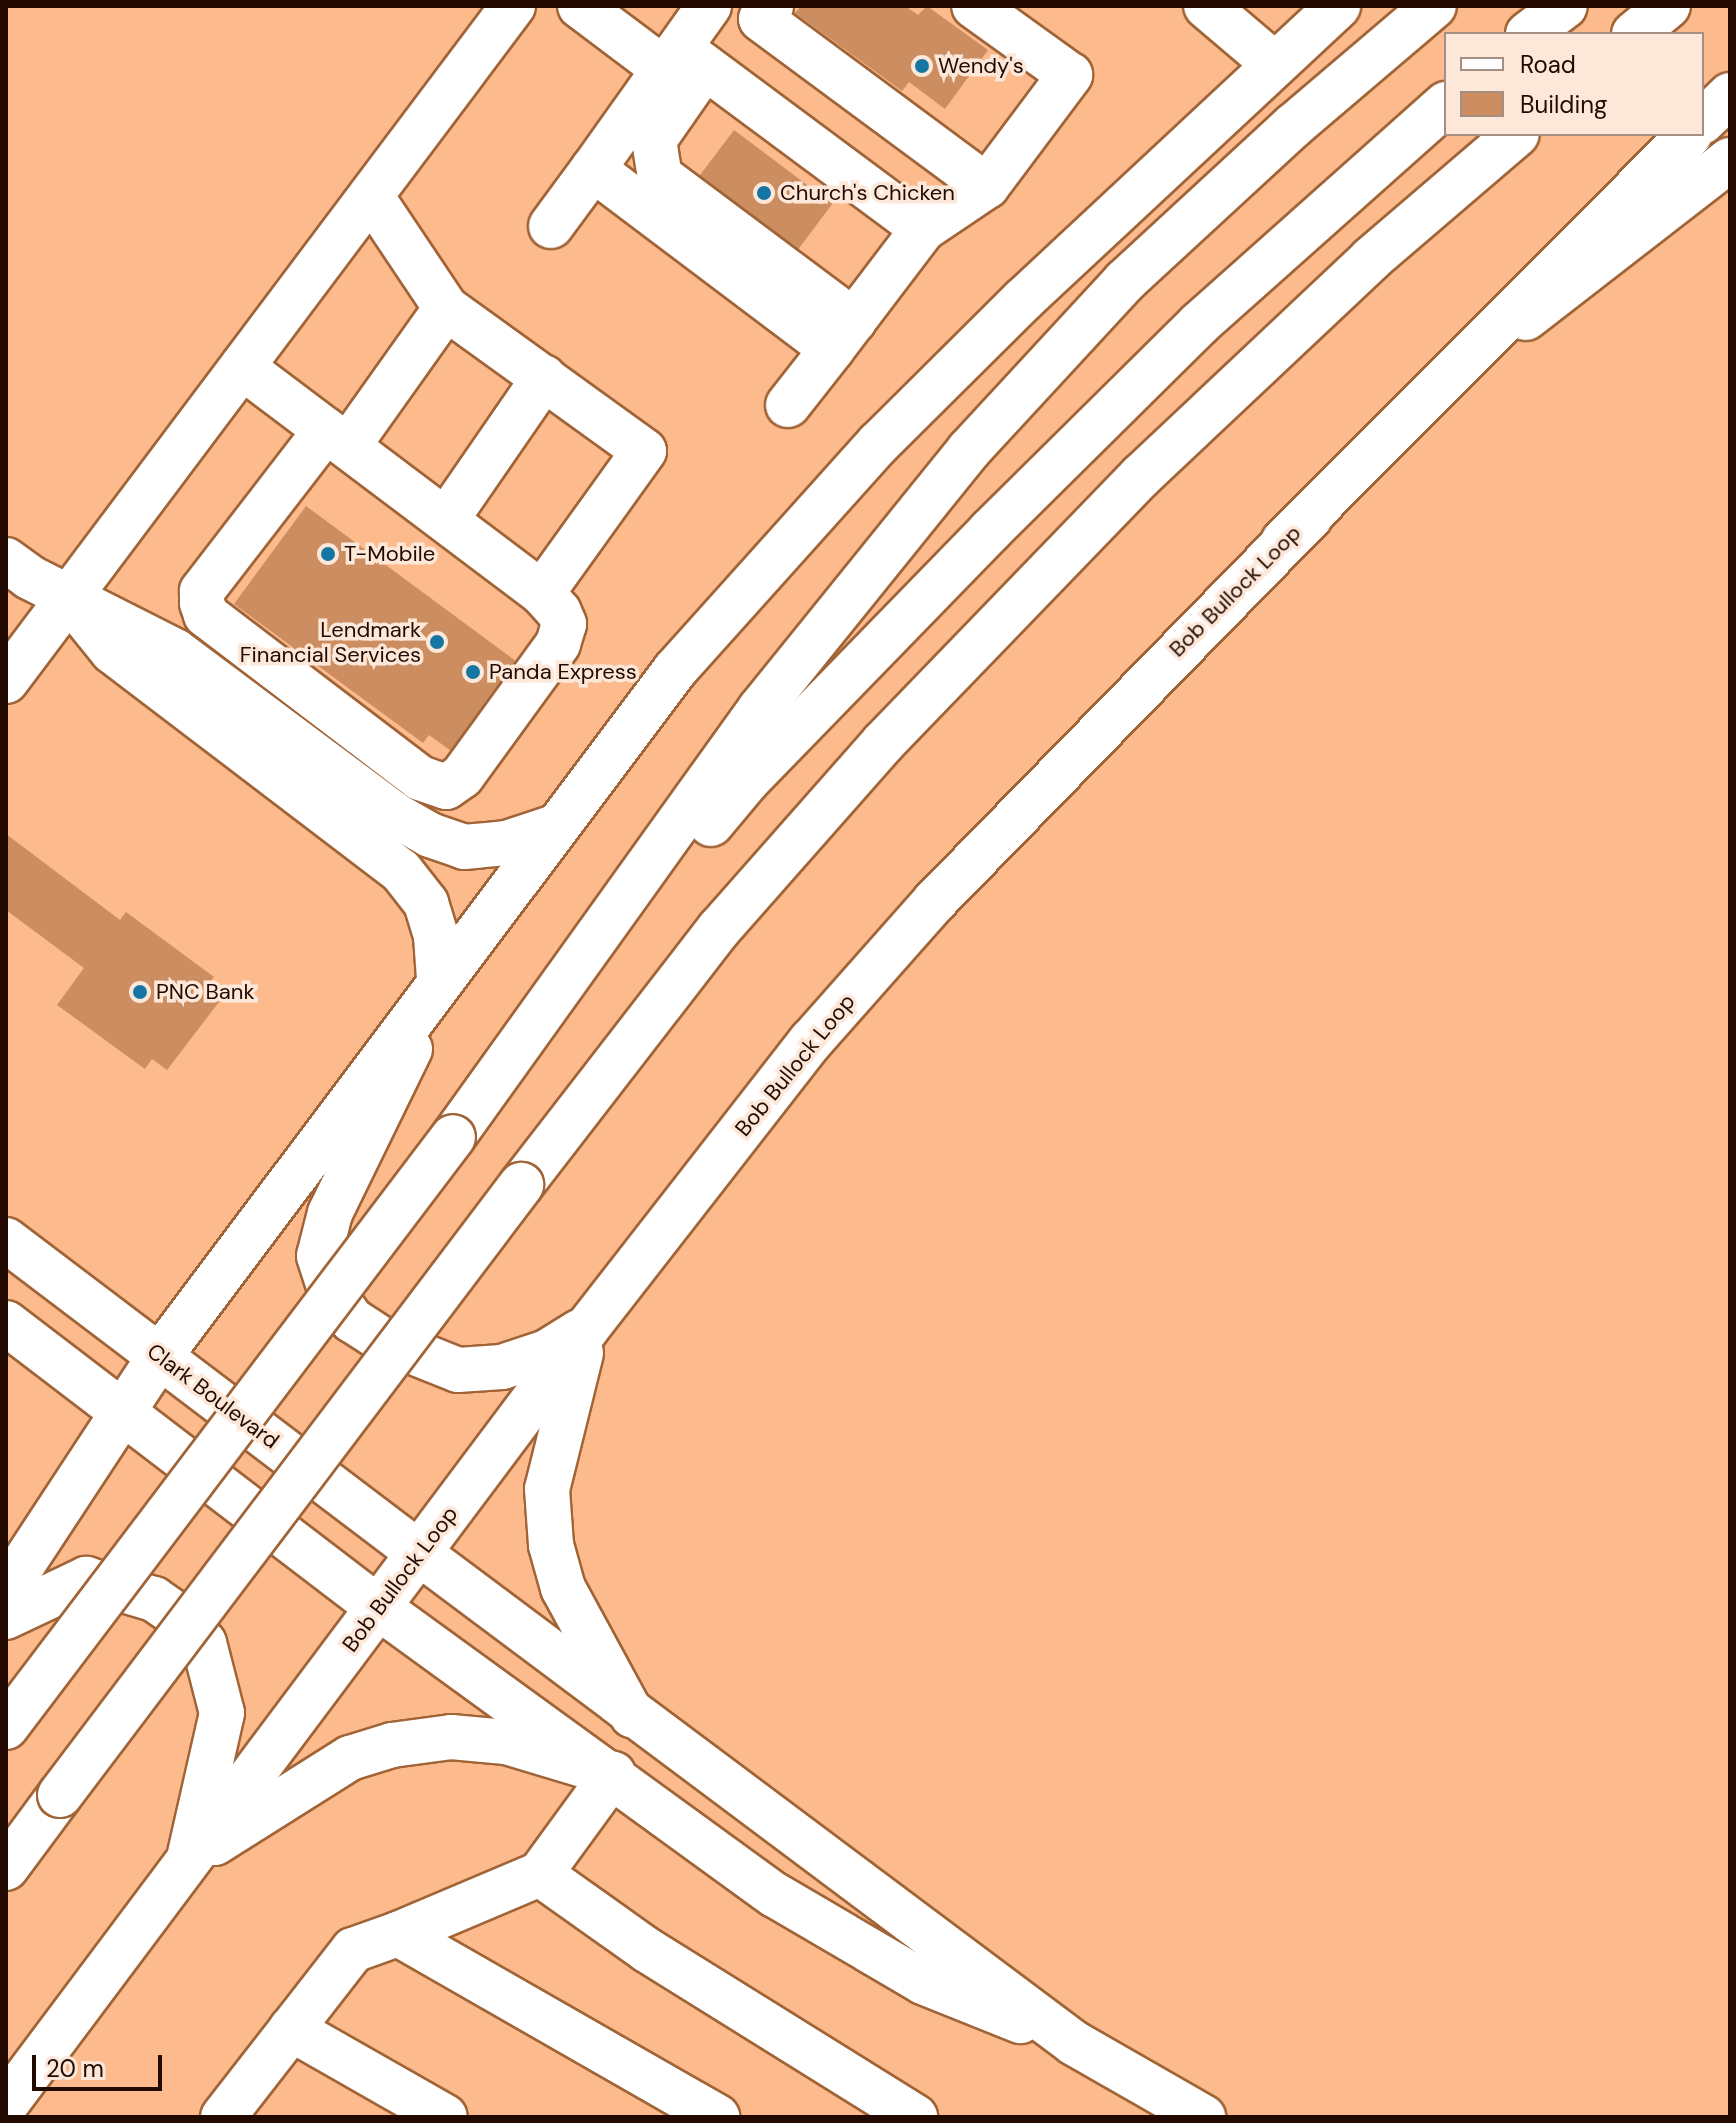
<!DOCTYPE html>
<style>
body{margin:0}
#map{position:relative;width:1736px;height:2123px;overflow:hidden;background:#fdba8c;font-family:"DM Sans",sans-serif}
div>[style]{position:absolute}
.building>*{inset:0;background:#cc8d60;transform-origin:0 0}
.roads{filter:drop-shadow(2px 0 #a06437) drop-shadow(-2px 0 #a06437) drop-shadow(0 2px #a06437) drop-shadow(0 -2px #a06437)}
.minor>*{height:44px;margin:-22px;padding:0 22px;transform-origin:22px;border-radius:22px;background:#fff}
.major>*{height:44px;margin:-22px;padding:0 22px;transform-origin:22px;border-radius:22px;background:#fff}
.highway>*{height:44px;margin:-22px;padding:0 22px;transform-origin:22px;border-radius:22px;background:#fff}
.bridges{filter:drop-shadow(2px 0 #a06437) drop-shadow(-2px 0 #a06437) drop-shadow(0 2px #a06437) drop-shadow(0 -2px #a06437)}
.highway-bridge>*{height:44px;margin:-22px;padding:0 22px;transform-origin:22px;border-radius:22px;background:#fff}
.dots>*{width:22px;height:22px;translate:-50% -50%;box-sizing:border-box;border:4px solid #fce7d9;border-radius:50%}
span{translate:-50% -50%;white-space:nowrap;text-align:center;line-height:1.15;-webkit-text-stroke:7px #fce7d9;paint-order:stroke}
.poi-label{font-size:22px;color:#220a00}
.left{translate:0 -50%;text-align:left}
.right{translate:-100% -50%;text-align:right}
.street-label{font-size:22px;color:#220a00}
.frame{position:absolute;inset:0;border:8px solid #220a00;pointer-events:none}
.legend{position:absolute;left:1444px;top:32px;width:260px;height:104px;box-sizing:border-box;background:#fce7d9;border:2px solid #a58f82;margin:0;padding:10px 14px;list-style:none;font-size:24px;color:#220a00}
.legend li{display:flex;align-items:center;gap:16px;height:40px}
.legend b{width:40px;border:2px solid #a58f82}
.scale{position:absolute;left:32px;top:2055px;width:130px;height:36px;box-sizing:border-box;border:4px solid #220a00;border-top:0;padding-left:10px;font-size:24px;line-height:28px;white-space:nowrap;color:#220a00;-webkit-text-stroke:6px #fce7d9;paint-order:stroke}
</style>
<div id="map">
<div class="building">
<div style="clip-path:polygon(801px 6px,905px 6px,918px 15px,927px 6px,988px 50px,945px 109px,909px 82px,902px 91px,795px 13px)"></div>
<div style="left:734px;top:130px;width:123px;height:64px;rotate:37deg"></div>
<div style="clip-path:polygon(306px 506px,517px 662px,451px 751px,429px 735px,423px 743px,234px 604px)"></div>
<div style="clip-path:polygon(6px 834px,120px 920px,126px 912px,214px 977px,206px 987px,222px 998px,167px 1070px,152px 1059px,145px 1069px,57px 1005px,84px 968px,6px 910px)"></div>
</div>
<div class="roads">
<div class="minor">
<div style="left:580px;top:6px;width:105px;rotate:36.9deg"></div>
<div style="left:709px;top:6px;width:200px;rotate:125.4deg"></div>
<div style="left:593px;top:169px;width:299px;rotate:37deg"></div>
<div style="left:832px;top:349px;width:151px;rotate:-52.8deg"></div>
<div style="left:923px;top:229px;width:77px;rotate:-33.9deg"></div>
<div style="left:987px;top:186px;width:139px;rotate:-53.2deg"></div>
<div style="left:1070px;top:75px;width:118px;rotate:-144.3deg"></div>
<div style="left:771px;top:6px;width:16px;rotate:128deg"></div>
<div style="left:761px;top:19px;width:281px;rotate:36.5deg"></div>
<div style="left:1206px;top:6px;width:88px;rotate:40.4deg"></div>
<div style="left:681px;top:49px;width:302px;rotate:36.6deg"></div>
<div style="left:705px;top:67px;width:89px;rotate:124.9deg"></div>
<div style="left:654px;top:140px;width:36px;rotate:81deg"></div>
<div style="left:660px;top:176px;width:242px;rotate:36.8deg"></div>
<div style="left:371px;top:196px;width:135px;rotate:56.2deg"></div>
<div style="left:551px;top:226px;width:71px;rotate:-53.6deg"></div>
<div style="left:242px;top:367px;width:376px;rotate:37deg"></div>
<div style="left:542px;top:593px;width:25px;rotate:48deg"></div>
<div style="left:559px;top:612px;width:13px;rotate:67deg"></div>
<div style="left:564px;top:624px;width:21px;rotate:107deg"></div>
<div style="left:558px;top:644px;width:163px;rotate:126deg"></div>
<div style="left:462px;top:776px;width:19px;rotate:145deg"></div>
<div style="left:446px;top:787px;width:28px;rotate:-161deg"></div>
<div style="left:420px;top:778px;width:269px;rotate:-142.7deg"></div>
<div style="left:206px;top:615px;width:13px;rotate:-108deg"></div>
<div style="left:202px;top:603px;width:12px;rotate:-90deg"></div>
<div style="left:202px;top:591px;width:203px;rotate:-52.4deg"></div>
<div style="left:788px;top:405px;width:71px;rotate:-51.8deg"></div>
<div style="left:348px;top:446px;width:169px;rotate:-54.6deg"></div>
<div style="left:446px;top:308px;width:244px;rotate:35.8deg"></div>
<div style="left:644px;top:451px;width:175px;rotate:125.7deg"></div>
<div style="left:446px;top:520px;width:173px;rotate:-55.4deg"></div>
<div style="left:6px;top:560px;width:29px;rotate:36deg"></div>
<div style="left:29px;top:577px;width:164px;rotate:26.9deg"></div>
<div style="left:175px;top:651px;width:274px;rotate:36.7deg"></div>
<div style="left:395px;top:815px;width:40px;rotate:29.7deg"></div>
<div style="left:430px;top:835px;width:36px;rotate:19deg"></div>
<div style="left:464px;top:847px;width:43px;rotate:-5.3deg"></div>
<div style="left:507px;top:843px;width:47px;rotate:-18.4deg"></div>
<div style="left:83px;top:615px;width:46px;rotate:51.1deg"></div>
<div style="left:112px;top:651px;width:363px;rotate:37.3deg"></div>
<div style="left:401px;top:871px;width:41px;rotate:52deg"></div>
<div style="left:426px;top:903px;width:34px;rotate:73deg"></div>
<div style="left:436px;top:936px;width:43px;rotate:86deg"></div>
<div style="left:6px;top:681px;width:844px;rotate:-53.09deg"></div>
<div style="left:419px;top:1553px;width:818px;rotate:36.8deg"></div>
<div style="left:1074px;top:2043px;width:149px;rotate:29.8deg"></div>
<div style="left:378px;top:1607px;width:490px;rotate:36deg"></div>
<div style="left:775px;top:1895px;width:172px;rotate:30.4deg"></div>
<div style="left:923px;top:1982px;width:105px;rotate:21.9deg"></div>
<div style="left:540px;top:1874px;width:131px;rotate:35.4deg"></div>
<div style="left:647px;top:1950px;width:316px;rotate:31.9deg"></div>
<div style="left:398px;top:1934px;width:154px;rotate:-22.9deg"></div>
<div style="left:540px;top:1874px;width:124px;rotate:-53.9deg"></div>
<div style="left:291px;top:2029px;width:177px;rotate:29.7deg"></div>
<div style="left:223px;top:2117px;width:212px;rotate:-52.1deg"></div>
<div style="left:353px;top:1950px;width:48px;rotate:-19.6deg"></div>
<div style="left:398px;top:1934px;width:368px;rotate:29.8deg"></div>
</div>
<div class="major">
<div style="left:1526px;top:318px;width:258px;rotate:-37.8deg"></div>
<div style="left:410px;top:1049px;width:182px;rotate:116deg"></div>
<div style="left:330px;top:1213px;width:44px;rotate:104.3deg"></div>
<div style="left:319px;top:1256px;width:35px;rotate:72deg"></div>
<div style="left:330px;top:1289px;width:38px;rotate:55deg"></div>
<div style="left:352px;top:1320px;width:37px;rotate:33deg"></div>
<div style="left:383px;top:1340px;width:81px;rotate:21.8deg"></div>
<div style="left:458px;top:1370px;width:44px;rotate:-3.9deg"></div>
<div style="left:502px;top:1367px;width:47px;rotate:-18.4deg"></div>
<div style="left:547px;top:1352px;width:38px;rotate:-32deg"></div>
<div style="left:6px;top:1240px;width:518px;rotate:37.16deg"></div>
<div style="left:6px;top:1323px;width:468px;rotate:37.4deg"></div>
<div style="left:581px;top:1353px;width:140px;rotate:104deg"></div>
<div style="left:547px;top:1489px;width:56px;rotate:85.9deg"></div>
<div style="left:551px;top:1545px;width:45px;rotate:74.4deg"></div>
<div style="left:563px;top:1588px;width:145px;rotate:61.5deg"></div>
<div style="left:6px;top:1590px;width:280px;rotate:-56.7deg"></div>
<div style="left:160px;top:1356px;width:858px;rotate:-53.1deg"></div>
<div style="left:675px;top:670px;width:305px;rotate:-48.1deg"></div>
<div style="left:879px;top:443px;width:203px;rotate:-44.8deg"></div>
<div style="left:1023px;top:300px;width:431px;rotate:-43deg"></div>
<div style="left:6px;top:1617px;width:89px;rotate:-25.4deg"></div>
<div style="left:86px;top:1579px;width:71px;rotate:16.4deg"></div>
<div style="left:154px;top:1599px;width:35px;rotate:35deg"></div>
<div style="left:183px;top:1619px;width:32px;rotate:49deg"></div>
<div style="left:204px;top:1643px;width:72px;rotate:75.6deg"></div>
<div style="left:222px;top:1713px;width:145px;rotate:102.8deg"></div>
<div style="left:215px;top:1843px;width:160px;rotate:-32.2deg"></div>
<div style="left:350px;top:1758px;width:44px;rotate:-17.2deg"></div>
<div style="left:392px;top:1745px;width:60px;rotate:-7.7deg"></div>
<div style="left:451px;top:1737px;width:55px;rotate:5.2deg"></div>
<div style="left:506px;top:1742px;width:112px;rotate:16.7deg"></div>
<div style="left:6px;top:2104px;width:971px;rotate:-53.17deg"></div>
<div style="left:588px;top:1327px;width:363px;rotate:-52.1deg"></div>
<div style="left:811px;top:1041px;width:187px;rotate:-48.5deg"></div>
<div style="left:935px;top:901px;width:538px;rotate:-45.68deg"></div>
</div>
<div class="highway">
<div style="left:1528px;top:34px;width:46px;rotate:-37.1deg"></div>
<div style="left:1634px;top:34px;width:44px;rotate:-39.5deg"></div>
<div style="left:1702px;top:122px;width:39px;rotate:-44deg"></div>
<div style="left:1283px;top:542px;width:576px;rotate:-45.07deg"></div>
<div style="left:711px;top:824px;width:56px;rotate:-50.1deg"></div>
<div style="left:747px;top:781px;width:349px;rotate:-45.8deg"></div>
<div style="left:990px;top:531px;width:294px;rotate:-44.7deg"></div>
<div style="left:1199px;top:324px;width:331px;rotate:-41.7deg"></div>
<div style="left:453px;top:1137px;width:527px;rotate:-54.35deg"></div>
<div style="left:760px;top:709px;width:333px;rotate:-51.1deg"></div>
<div style="left:969px;top:450px;width:230px;rotate:-47.3deg"></div>
<div style="left:1125px;top:281px;width:229px;rotate:-42.7deg"></div>
<div style="left:1293px;top:126px;width:185px;rotate:-40.4deg"></div>
<div style="left:521px;top:1185px;width:324px;rotate:-52.3deg"></div>
<div style="left:719px;top:929px;width:248px;rotate:-48.6deg"></div>
<div style="left:883px;top:743px;width:371px;rotate:-46deg"></div>
<div style="left:1141px;top:476px;width:316px;rotate:-43.3deg"></div>
<div style="left:1371px;top:259px;width:192px;rotate:-40.6deg"></div>
<div style="left:6px;top:1868px;width:91px;rotate:-53.5deg"></div>
</div>
</div>
<div class="bridges">
<div class="highway-bridge">
<div style="left:6px;top:1727px;width:740px;rotate:-52.85deg"></div>
<div style="left:60px;top:1795px;width:765px;rotate:-52.92deg"></div>
</div>
</div>
<div class="dots">
<div style="left:922px;top:66px;background:#1676a3"></div>
<div style="left:764px;top:193px;background:#1676a3"></div>
<div style="left:328px;top:554px;background:#1676a3"></div>
<div style="left:437px;top:642px;background:#1676a3"></div>
<div style="left:473px;top:672px;background:#1676a3"></div>
<div style="left:140px;top:992px;background:#1676a3"></div>
</div>
<div class="poi-label">
<span class="left" style="left:938px;top:66px">Wendy's</span>
<span class="left" style="left:780px;top:193px">Church's Chicken</span>
<span class="left" style="left:344px;top:554px">T-Mobile</span>
<span class="right" style="left:421px;top:642px">Lendmark<br>Financial Services</span>
<span class="left" style="left:489px;top:672px">Panda Express</span>
<span class="left" style="left:156px;top:992px">PNC Bank</span>
</div>
<div class="street-label">
<span style="left:1235px;top:591px;rotate:-45deg">Bob Bullock Loop</span>
<span style="left:795px;top:1065px;rotate:-51deg">Bob Bullock Loop</span>
<span style="left:213px;top:1396px;rotate:37deg">Clark Boulevard</span>
<span style="left:400px;top:1579px;rotate:-53deg">Bob Bullock Loop</span>
</div>
<div class="frame"></div>
<ul class="legend">
<li><b style="height:10px;background:#fff"></b>Road</li>
<li><b style="height:22px;background:#cc8d60"></b>Building</li>
</ul>
<div class="scale">20 m</div>
</div>
